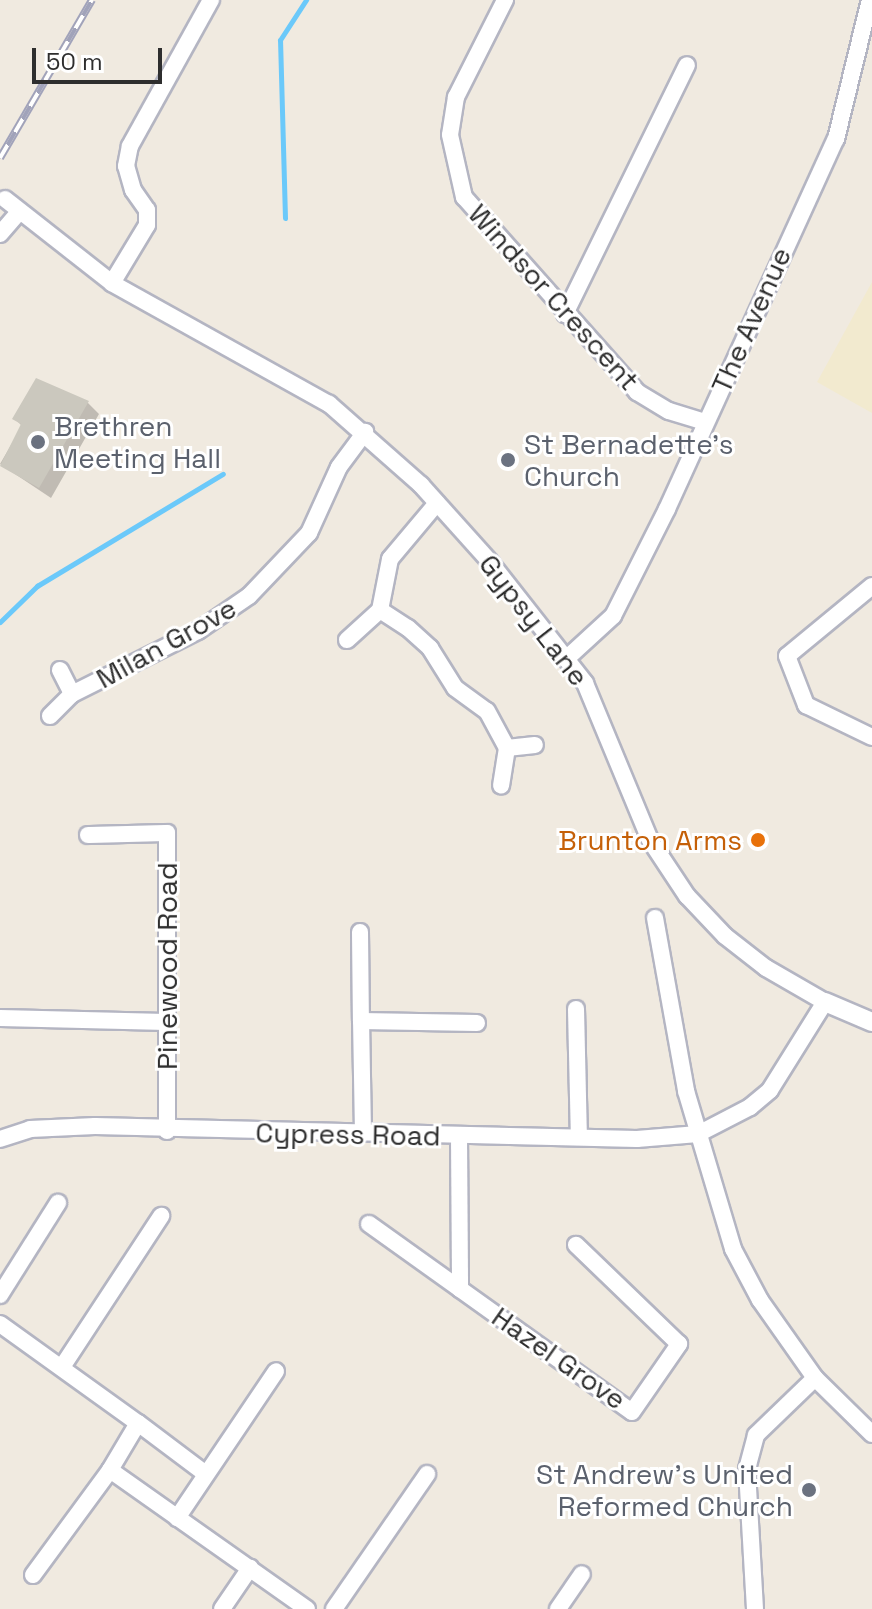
<!DOCTYPE html>
<meta charset="utf-8">
<style>
body{margin:0}
#map{position:relative;width:872px;height:1609px;overflow:hidden;background:#f0eae0;font-family:"Space Grotesk",sans-serif}
div>[style]{position:absolute}
.education>*{inset:0;background:#f2eacf}
.shadow>*{inset:0;background:#0003}
.stream>*{height:5px;margin:-2.5px;padding:0 2.5px;transform-origin:2.5px;border-radius:2.5px;background:#6bc9fa}
.building>*{inset:0;background:#cbc8be}
.roads{filter:drop-shadow(2px 0 #b4b5c2) drop-shadow(-2px 0 #b4b5c2) drop-shadow(0 2px #b4b5c2) drop-shadow(0 -2px #b4b5c2)}
.minor>*{height:16px;margin:-8px;padding:0 8px;transform-origin:8px;border-radius:8px;background:#fff}
.tertiary>*{height:18px;margin:-9px;padding:0 9px;transform-origin:9px;border-radius:9px;background:#fff}
.rail>*{height:8px;margin-top:-4px;transform-origin:0;background:repeating-linear-gradient(90deg,#fff 0 15px,#a1a3ba 0 30px);box-sizing:border-box;border-block:2px solid #a1a3ba}
.dots>*{width:22px;height:22px;translate:-50% -50%;box-sizing:border-box;border:4px solid #fff;border-radius:50%}
span{translate:-50% -50%;white-space:nowrap;text-align:center;line-height:1.15;-webkit-text-stroke:6px #fff;paint-order:stroke}
.street-label{font-size:28px;color:#2e2e2e}
.worship-label{font-size:28px;color:#5b616d}
.left{translate:0 -50%;text-align:left}
.right{translate:-100% -50%;text-align:right}
.food-label{font-size:28px;color:#c56008}
.scale{position:absolute;left:32px;top:48px;width:130px;height:36px;box-sizing:border-box;border:4px solid #2e2e2e;border-top:0;padding-left:10px;font-size:24px;line-height:28px;white-space:nowrap;color:#2e2e2e;-webkit-text-stroke:6px #fff;paint-order:stroke}
</style>
<div id="map">
<div class="education">
<div style="clip-path:polygon(872px 282px,872px 413px,817px 382px)"></div>
</div>
<div class="shadow">
<div style="clip-path:polygon(36px 380px,88px 403px,99px 414px,51px 498px,0 464px,22px 426px,14px 418px)"></div>
</div>
<div class="stream">
<div style="left:285px;top:218px;width:178px;rotate:-91.6deg"></div>
<div style="left:280px;top:40px;width:48px;rotate:-57deg"></div>
<div style="left:0;top:622px;width:52px;rotate:-44.2deg"></div>
<div style="left:37px;top:586px;width:217px;rotate:-31.1deg"></div>
</div>
<div class="building">
<div style="clip-path:polygon(36px 378px,89px 401px,39px 488px,0 466px,21px 424px,12px 419px)"></div>
</div>
<div class="roads">
<div class="minor">
<div style="left:505px;top:0;width:109px;rotate:116.8deg"></div>
<div style="left:456px;top:97px;width:38px;rotate:99deg"></div>
<div style="left:450px;top:135px;width:64px;rotate:77.3deg"></div>
<div style="left:464px;top:197px;width:261px;rotate:48.4deg"></div>
<div style="left:637px;top:392px;width:37px;rotate:31deg"></div>
<div style="left:669px;top:411px;width:38px;rotate:17deg"></div>
<div style="left:0;top:234px;width:30px;rotate:-49deg"></div>
<div style="left:112px;top:283px;width:68px;rotate:-58.9deg"></div>
<div style="left:147px;top:225px;width:15px;rotate:-90deg"></div>
<div style="left:147px;top:210px;width:24px;rotate:-125deg"></div>
<div style="left:133px;top:190px;width:25px;rotate:-106deg"></div>
<div style="left:126px;top:166px;width:20px;rotate:-79deg"></div>
<div style="left:130px;top:146px;width:167px;rotate:-61deg"></div>
<div style="left:565px;top:314px;width:277px;rotate:-63.9deg"></div>
<div style="left:872px;top:586px;width:110px;rotate:140.5deg"></div>
<div style="left:787px;top:656px;width:53px;rotate:68.8deg"></div>
<div style="left:806px;top:705px;width:73px;rotate:25.9deg"></div>
<div style="left:380px;top:610px;width:33px;rotate:33deg"></div>
<div style="left:408px;top:628px;width:30px;rotate:42deg"></div>
<div style="left:430px;top:648px;width:47px;rotate:58deg"></div>
<div style="left:455px;top:688px;width:39px;rotate:36deg"></div>
<div style="left:487px;top:711px;width:42px;rotate:61.6deg"></div>
<div style="left:507px;top:748px;width:38px;rotate:99deg"></div>
<div style="left:347px;top:640px;width:45px;rotate:-42.3deg"></div>
<div style="left:380px;top:610px;width:52px;rotate:-78.9deg"></div>
<div style="left:390px;top:559px;width:73px;rotate:-50deg"></div>
<div style="left:566px;top:659px;width:64px;rotate:-42.5deg"></div>
<div style="left:613px;top:616px;width:120px;rotate:-63.2deg"></div>
<div style="left:667px;top:509px;width:407px;rotate:-65.5deg"></div>
<div style="left:836px;top:139px;width:143px;rotate:-76.3deg"></div>
<div style="left:60px;top:670px;width:27px;rotate:63deg"></div>
<div style="left:50px;top:716px;width:31px;rotate:-45deg"></div>
<div style="left:72px;top:694px;width:141px;rotate:-26.6deg"></div>
<div style="left:198px;top:631px;width:62px;rotate:-34.5deg"></div>
<div style="left:249px;top:596px;width:87px;rotate:-46.4deg"></div>
<div style="left:309px;top:533px;width:72px;rotate:-65.6deg"></div>
<div style="left:339px;top:467px;width:44px;rotate:-53.4deg"></div>
<div style="left:507px;top:748px;width:28px;rotate:-6deg"></div>
<div style="left:88px;top:835px;width:79px;rotate:-1.5deg"></div>
<div style="left:167px;top:833px;width:298px;rotate:90deg"></div>
<div style="left:655px;top:918px;width:176px;rotate:79.8deg"></div>
<div style="left:686px;top:1091px;width:165px;rotate:73.4deg"></div>
<div style="left:733px;top:1249px;width:58px;rotate:62.1deg"></div>
<div style="left:760px;top:1300px;width:95px;rotate:54.8deg"></div>
<div style="left:815px;top:1378px;width:80px;rotate:44.5deg"></div>
<div style="left:360px;top:932px;width:89px;rotate:89.4deg"></div>
<div style="left:576px;top:1009px;width:128px;rotate:88.7deg"></div>
<div style="left:0;top:1018px;width:166px;rotate:1.4deg"></div>
<div style="left:363px;top:1133px;width:112px;rotate:-91deg"></div>
<div style="left:361px;top:1021px;width:116px;rotate:1deg"></div>
<div style="left:459px;top:1136px;width:153px;rotate:89.6deg"></div>
<div style="left:460px;top:1289px;width:211px;rotate:35.6deg"></div>
<div style="left:632px;top:1412px;width:83px;rotate:-55.3deg"></div>
<div style="left:679px;top:1344px;width:143px;rotate:-136.1deg"></div>
<div style="left:0;top:1139px;width:32px;rotate:-18deg"></div>
<div style="left:30px;top:1129px;width:65px;rotate:-2.6deg"></div>
<div style="left:95px;top:1126px;width:542px;rotate:1.37deg"></div>
<div style="left:637px;top:1139px;width:61px;rotate:-4.7deg"></div>
<div style="left:698px;top:1134px;width:59px;rotate:-27.4deg"></div>
<div style="left:750px;top:1107px;width:26px;rotate:-40deg"></div>
<div style="left:770px;top:1090px;width:104px;rotate:-58deg"></div>
<div style="left:825px;top:1002px;width:68px;rotate:-150deg"></div>
<div style="left:766px;top:968px;width:52px;rotate:-142deg"></div>
<div style="left:725px;top:936px;width:55px;rotate:-133.5deg"></div>
<div style="left:687px;top:896px;width:67px;rotate:-123.5deg"></div>
<div style="left:650px;top:840px;width:170px;rotate:-112.5deg"></div>
<div style="left:585px;top:683px;width:152px;rotate:-128.1deg"></div>
<div style="left:491px;top:563px;width:105px;rotate:-131.9deg"></div>
<div style="left:421px;top:485px;width:123px;rotate:-138.6deg"></div>
<div style="left:329px;top:404px;width:248px;rotate:-150.9deg"></div>
<div style="left:112px;top:283px;width:136px;rotate:-141.9deg"></div>
<div style="left:369px;top:1224px;width:112px;rotate:35.5deg"></div>
<div style="left:0;top:1295px;width:109px;rotate:-57.8deg"></div>
<div style="left:0;top:1324px;width:170px;rotate:35.7deg"></div>
<div style="left:138px;top:1423px;width:55px;rotate:120.8deg"></div>
<div style="left:110px;top:1470px;width:241px;rotate:35.2deg"></div>
<div style="left:62px;top:1367px;width:181px;rotate:-56.7deg"></div>
<div style="left:138px;top:1423px;width:85px;rotate:36.9deg"></div>
<div style="left:177px;top:1518px;width:177px;rotate:-56deg"></div>
<div style="left:33px;top:1575px;width:130px;rotate:-53.7deg"></div>
<div style="left:222px;top:1609px;width:50px;rotate:-55.7deg"></div>
<div style="left:334px;top:1609px;width:164px;rotate:-55.4deg"></div>
<div style="left:558px;top:1609px;width:42px;rotate:-55.6deg"></div>
<div style="left:755px;top:1609px;width:140px;rotate:-93.3deg"></div>
<div style="left:747px;top:1469px;width:35px;rotate:-75deg"></div>
<div style="left:756px;top:1435px;width:82px;rotate:-44deg"></div>
</div>
<div class="tertiary">
<div style="left:825px;top:1002px;width:51px;rotate:23.1deg"></div>
</div>
</div>
<div class="rail">
<div style="left:0;top:158px;width:183px;rotate:-59.8deg"></div>
</div>
<div class="dots">
<div style="left:38px;top:442px;background:#6b7280"></div>
<div style="left:508px;top:460px;background:#6b7280"></div>
<div style="left:758px;top:840px;background:#e8710a"></div>
<div style="left:809px;top:1490px;background:#6b7280"></div>
</div>
<div class="street-label">
<span style="left:554px;top:297px;rotate:48deg">Windsor Crescent</span>
<span style="left:751px;top:320px;rotate:-66deg">The Avenue</span>
<span style="left:534px;top:620px;rotate:52deg">Gypsy Lane</span>
<span style="left:166px;top:643px;rotate:-29deg">Milan Grove</span>
<span style="left:167px;top:966px;rotate:-90deg">Pinewood Road</span>
<span style="left:348px;top:1134px;rotate:1deg">Cypress Road</span>
<span style="left:559px;top:1358px;rotate:35deg">Hazel Grove</span>
</div>
<div class="worship-label">
<span class="left" style="left:54px;top:442px">Brethren<br>Meeting Hall</span>
<span class="left" style="left:524px;top:460px">St Bernadette’s<br>Church</span>
<span class="right" style="left:793px;top:1490px">St Andrew's United<br>Reformed Church</span>
</div>
<div class="food-label">
<span class="right" style="left:742px;top:840px">Brunton Arms</span>
</div>
<div class="scale">50 m</div>
</div>
